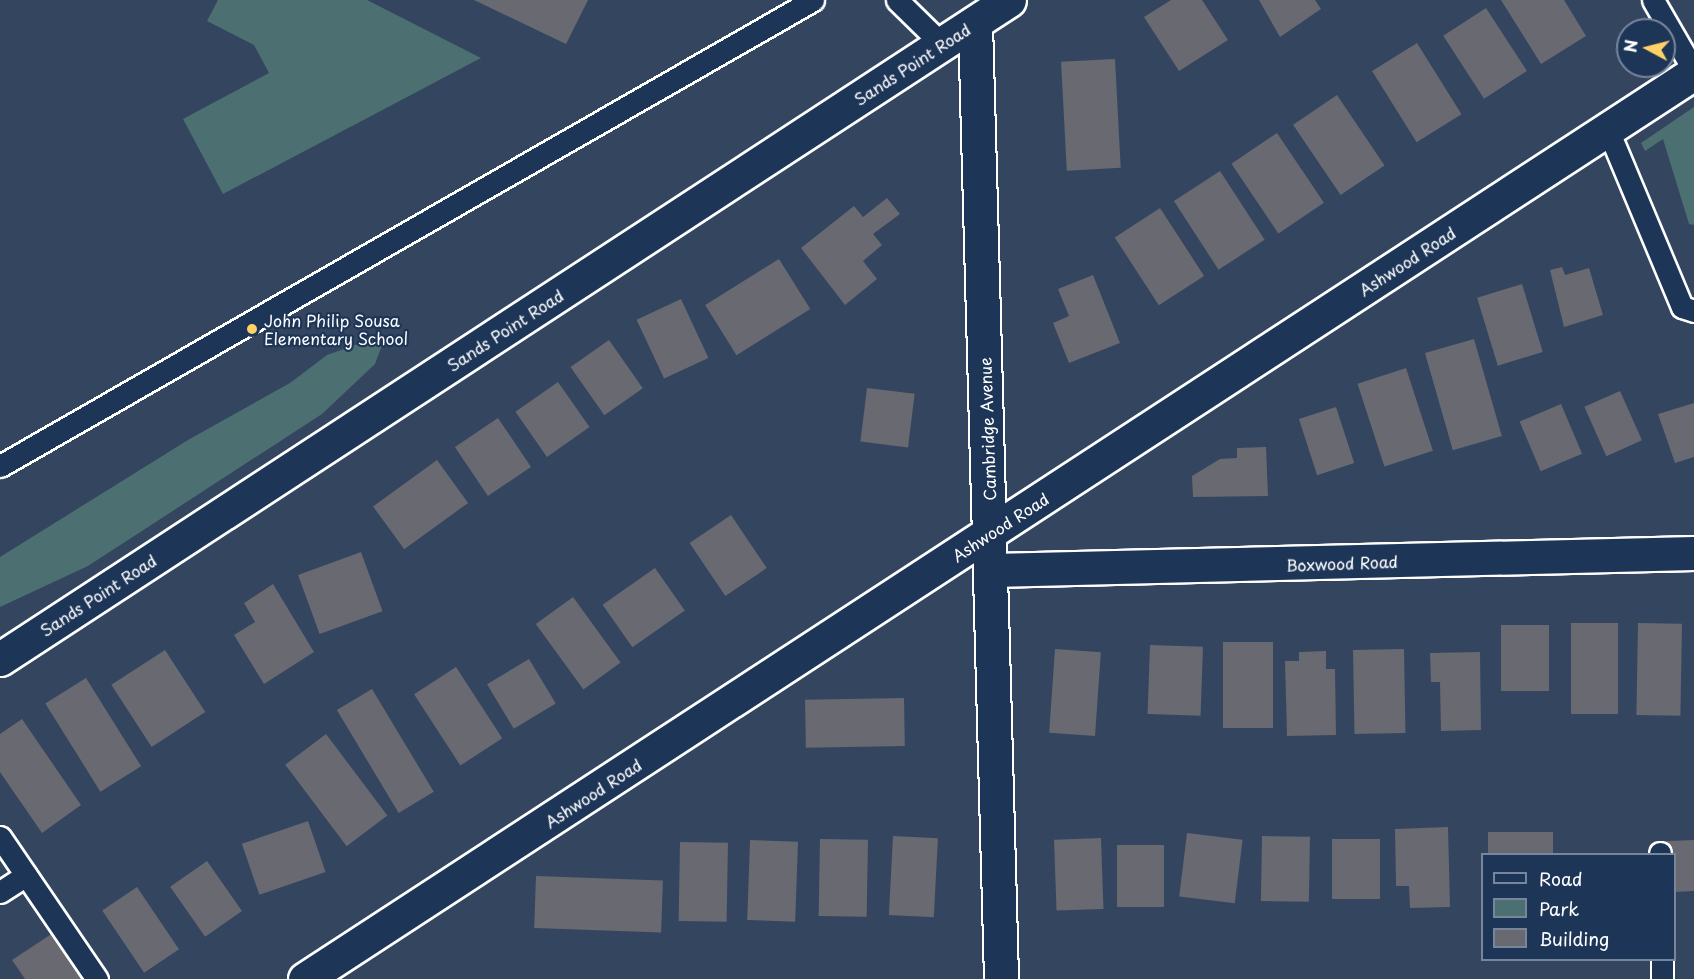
<!DOCTYPE html>
<style>
body{margin:0}
#map{position:relative;width:1694px;height:979px;overflow:hidden;background:#34455f;font-family:"Playpen Sans",sans-serif}
div>[style]{position:absolute}
.green>*{inset:0;background:#4c6f71}
.building>*{inset:0;background:#686971;transform-origin:0 0}
.roads{filter:drop-shadow(2px 0 #fff) drop-shadow(-2px 0 #fff) drop-shadow(0 2px #fff) drop-shadow(0 -2px #fff)}
.lane>*{height:21px;margin:-10.5px;padding:0 10.5px;transform-origin:10.5px;border-radius:10.5px;background:#1d3557}
.street>*{height:33px;margin:-16.5px;padding:0 16.5px;transform-origin:16.5px;border-radius:16.5px;background:#1d3557}
.secondary>*{height:33px;margin:-16.5px;padding:0 16.5px;transform-origin:16.5px;border-radius:16.5px;background:#1d3557}
.dots>*{width:16px;height:16px;translate:-50% -50%;box-sizing:border-box;border:3px solid #1d3557;border-radius:50%}
span{translate:-50% -50%;white-space:nowrap;text-align:center;line-height:1.15;-webkit-text-stroke:4.5px #1d3557;paint-order:stroke}
.street-label{font-size:16px;color:#fff}
.poi-label{font-size:16px;color:#fff}
.left{translate:0 -50%;text-align:left}
.legend{position:absolute;left:1481px;top:853px;width:195px;height:108px;box-sizing:border-box;background:#1d3557;border:2px solid #77869a;margin:0;padding:8px 10px;list-style:none;font-size:18px;color:#fff}
.legend li{display:flex;align-items:center;gap:12px;height:30px}
.legend b{width:30px;border:2px solid #77869a}
.north{position:absolute;left:1616px;top:18px;width:60px;height:60px;box-sizing:border-box;background:#1d3557;border:2px solid #77869a;border-radius:50%;rotate:277deg;font-size:16px;font-weight:700;line-height:24px;text-align:center;color:#fff}
.north::after{content:'';display:block;margin:auto;width:21px;height:27px;background:#ffd166;clip-path:polygon(50% 0,100% 100%,50% 72%,0 100%)}
</style>
<div id="map">
<div class="green">
<div style="clip-path:polygon(218px 0,367px 0,481px 58px,223px 194px,183px 119px,269px 73px,254px 45px,207px 21px)"></div>
<div style="clip-path:polygon(1694px 107px,1694px 225px,1689px 224px,1663px 139px,1645px 151px,1641px 143px)"></div>
<div style="clip-path:polygon(372px 339px,384px 340px,375px 364px,322px 414px,88px 566px,0 607px,0 557px,188px 440px,290px 383px,327px 355px)"></div>
</div>
<div class="building">
<div style="clip-path:polygon(474px 0,588px 0,566px 44px)"></div>
<div style="clip-path:polygon(1171px 0,1202px 0,1228px 40px,1179px 71px,1144px 17px)"></div>
<div style="clip-path:polygon(1259px 0,1315px 0,1321px 9px,1280px 37px)"></div>
<div style="clip-path:polygon(1501px 0,1564px 0,1586px 36px,1541px 64px)"></div>
<div style="left:1486px;top:8px;width:75px;height:51px;rotate:57deg"></div>
<div style="left:1417px;top:43px;width:84px;height:53px;rotate:58deg"></div>
<div style="left:1115px;top:59px;width:109px;height:54px;rotate:87deg"></div>
<div style="left:1337px;top:95px;width:85px;height:53px;rotate:56deg"></div>
<div style="left:1277px;top:133px;width:84px;height:55px;rotate:56deg"></div>
<div style="left:1220px;top:171px;width:82px;height:55px;rotate:57deg"></div>
<div style="clip-path:polygon(887px 198px,900px 214px,873px 234px,882px 245px,863px 261px,877px 279px,845px 305px,801px 248px,854px 206px,863px 217px)"></div>
<div style="left:1160px;top:208px;width:81px;height:54px;rotate:57deg"></div>
<div style="left:779px;top:259px;width:59px;height:87px;rotate:58deg"></div>
<div style="clip-path:polygon(1562px 267px,1565px 275px,1589px 268px,1603px 315px,1564px 327px,1550px 270px)"></div>
<div style="clip-path:polygon(1093px 275px,1120px 343px,1069px 363px,1053px 323px,1069px 316px,1058px 289px)"></div>
<div style="left:1522px;top:284px;width:71px;height:47px;rotate:73deg"></div>
<div style="left:681px;top:299px;width:65px;height:49px;rotate:65deg"></div>
<div style="left:1474px;top:339px;width:101px;height:51px;rotate:74deg"></div>
<div style="left:609px;top:340px;width:59px;height:47px;rotate:55deg"></div>
<div style="left:1406px;top:368px;width:87px;height:51px;rotate:72deg"></div>
<div style="left:558px;top:382px;width:55px;height:52px;rotate:55deg"></div>
<div style="left:867px;top:388px;width:48px;height:54px;rotate:7deg"></div>
<div style="left:1620px;top:391px;width:54px;height:39px;rotate:66deg"></div>
<div style="clip-path:polygon(1694px 403px,1694px 457px,1675px 463px,1658px 414px)"></div>
<div style="left:1561px;top:404px;width:54px;height:45px;rotate:67deg"></div>
<div style="left:1336px;top:407px;width:59px;height:39px;rotate:72deg"></div>
<div style="left:498px;top:418px;width:59px;height:52px;rotate:56deg"></div>
<div style="clip-path:polygon(1266px 447px,1268px 496px,1193px 497px,1192px 476px,1220px 459px,1237px 458px,1237px 448px)"></div>
<div style="left:437px;top:460px;width:53px;height:79px;rotate:54deg"></div>
<div style="left:731px;top:515px;width:64px;height:50px;rotate:56deg"></div>
<div style="left:361px;top:552px;width:63px;height:67px;rotate:70deg"></div>
<div style="left:655px;top:568px;width:52px;height:64px;rotate:55deg"></div>
<div style="clip-path:polygon(273px 584px,314px 652px,264px 684px,234px 635px,255px 622px,244px 603px)"></div>
<div style="left:573px;top:597px;width:81px;height:46px;rotate:54deg"></div>
<div style="left:1571px;top:623px;width:47px;height:91px"></div>
<div style="left:1638px;top:623px;width:44px;height:92px;rotate:1deg"></div>
<div style="left:1501px;top:625px;width:48px;height:66px"></div>
<div style="left:1223px;top:642px;width:50px;height:86px"></div>
<div style="left:1150px;top:645px;width:53px;height:69px;rotate:2deg"></div>
<div style="left:1055px;top:649px;width:46px;height:84px;rotate:4deg"></div>
<div style="left:1404px;top:649px;width:84px;height:51px;rotate:89deg"></div>
<div style="left:165px;top:650px;width:74px;height:64px;rotate:57deg"></div>
<div style="clip-path:polygon(1326px 651px,1326px 669px,1335px 669px,1336px 735px,1287px 736px,1285px 661px,1299px 661px,1299px 652px)"></div>
<div style="clip-path:polygon(1480px 652px,1481px 730px,1441px 731px,1440px 682px,1431px 682px,1430px 653px)"></div>
<div style="left:529px;top:659px;width:52px;height:49px;rotate:59deg"></div>
<div style="left:456px;top:667px;width:85px;height:50px;rotate:57deg"></div>
<div style="left:86px;top:678px;width:104px;height:48px;rotate:58deg"></div>
<div style="left:372px;top:689px;width:120px;height:41px;rotate:59deg"></div>
<div style="left:904px;top:698px;width:48px;height:99px;rotate:89deg"></div>
<div style="clip-path:polygon(22px 719px,81px 805px,42px 833px,0 772px,0 734px)"></div>
<div style="left:326px;top:734px;width:102px;height:51px;rotate:53deg"></div>
<div style="left:308px;top:821px;width:54px;height:70px;rotate:71deg"></div>
<div style="clip-path:polygon(1448px 827px,1450px 907px,1410px 908px,1409px 886px,1396px 886px,1395px 829px)"></div>
<div style="left:1553px;top:832px;width:22px;height:65px;rotate:90deg"></div>
<div style="left:1187px;top:833px;width:56px;height:64px;rotate:7deg"></div>
<div style="left:893px;top:836px;width:45px;height:79px;rotate:3deg"></div>
<div style="left:1262px;top:836px;width:48px;height:65px;rotate:1deg"></div>
<div style="left:1101px;top:838px;width:71px;height:47px;rotate:88deg"></div>
<div style="left:820px;top:839px;width:48px;height:77px;rotate:1deg"></div>
<div style="left:1380px;top:839px;width:60px;height:48px;rotate:90deg"></div>
<div style="left:750px;top:840px;width:48px;height:80px;rotate:2deg"></div>
<div style="clip-path:polygon(1694px 840px,1694px 891px,1674px 892px,1674px 854px,1667px 854px,1667px 841px)"></div>
<div style="left:680px;top:842px;width:48px;height:79px;rotate:1deg"></div>
<div style="left:1117px;top:845px;width:47px;height:62px"></div>
<div style="left:207px;top:861px;width:61px;height:45px;rotate:55deg"></div>
<div style="left:536px;top:876px;width:127px;height:52px;rotate:2deg"></div>
<div style="left:137px;top:887px;width:75px;height:42px;rotate:56deg"></div>
<div style="clip-path:polygon(56px 931px,88px 979px,25px 979px,12px 960px)"></div>
</div>
<div class="roads">
<div class="lane">
<div style="left:897px;top:0;width:63px;rotate:44.4deg"></div>
<div style="left:1653px;top:0;width:82px;rotate:60deg"></div>
<div style="left:1608px;top:130px;width:192px;rotate:67.3deg"></div>
<div style="left:1682px;top:307px;width:13px;rotate:18deg"></div>
<div style="left:0;top:466px;width:937px;rotate:-29.82deg"></div>
<div style="left:0;top:837px;width:172px;rotate:55.7deg"></div>
<div style="left:1660px;top:853px;width:1px;rotate:90deg"></div>
<div style="left:0;top:892px;width:31px;rotate:-33deg"></div>
<div style="left:1662px;top:960px;width:19px;rotate:90deg"></div>
</div>
<div class="street">
<div style="left:975px;top:23px;width:956px;rotate:88.44deg"></div>
<div style="left:991px;top:570px;width:703px;rotate:-1.39deg"></div>
<div style="left:305px;top:979px;width:1658px;rotate:-33.12deg"></div>
</div>
<div class="secondary">
<div style="left:0;top:659px;width:1205px;rotate:-33.15deg"></div>
</div>
</div>
<div class="dots">
<div style="left:252px;top:329px;background:#ffd166"></div>
</div>
<div class="street-label">
<span style="left:912px;top:64px;rotate:-33deg">Sands Point Road</span>
<span style="left:1407px;top:261px;rotate:-33deg">Ashwood Road</span>
<span style="left:505px;top:330px;rotate:-33deg">Sands Point Road</span>
<span style="left:987px;top:429px;rotate:-92deg">Cambridge Avenue</span>
<span style="left:1000px;top:527px;rotate:-33deg">Ashwood Road</span>
<span style="left:1342px;top:563px;rotate:-2deg">Boxwood Road</span>
<span style="left:98px;top:595px;rotate:-33deg">Sands Point Road</span>
<span style="left:593px;top:793px;rotate:-33deg">Ashwood Road</span>
</div>
<div class="poi-label">
<span class="left" style="left:264px;top:329px">John Philip Sousa<br>Elementary School</span>
</div>
<ul class="legend">
<li><b style="height:8px;background:#1d3557"></b>Road</li>
<li><b style="height:16px;background:#4c6f71"></b>Park</li>
<li><b style="height:16px;background:#686971"></b>Building</li>
</ul>
<div class="north">N</div>
</div>
